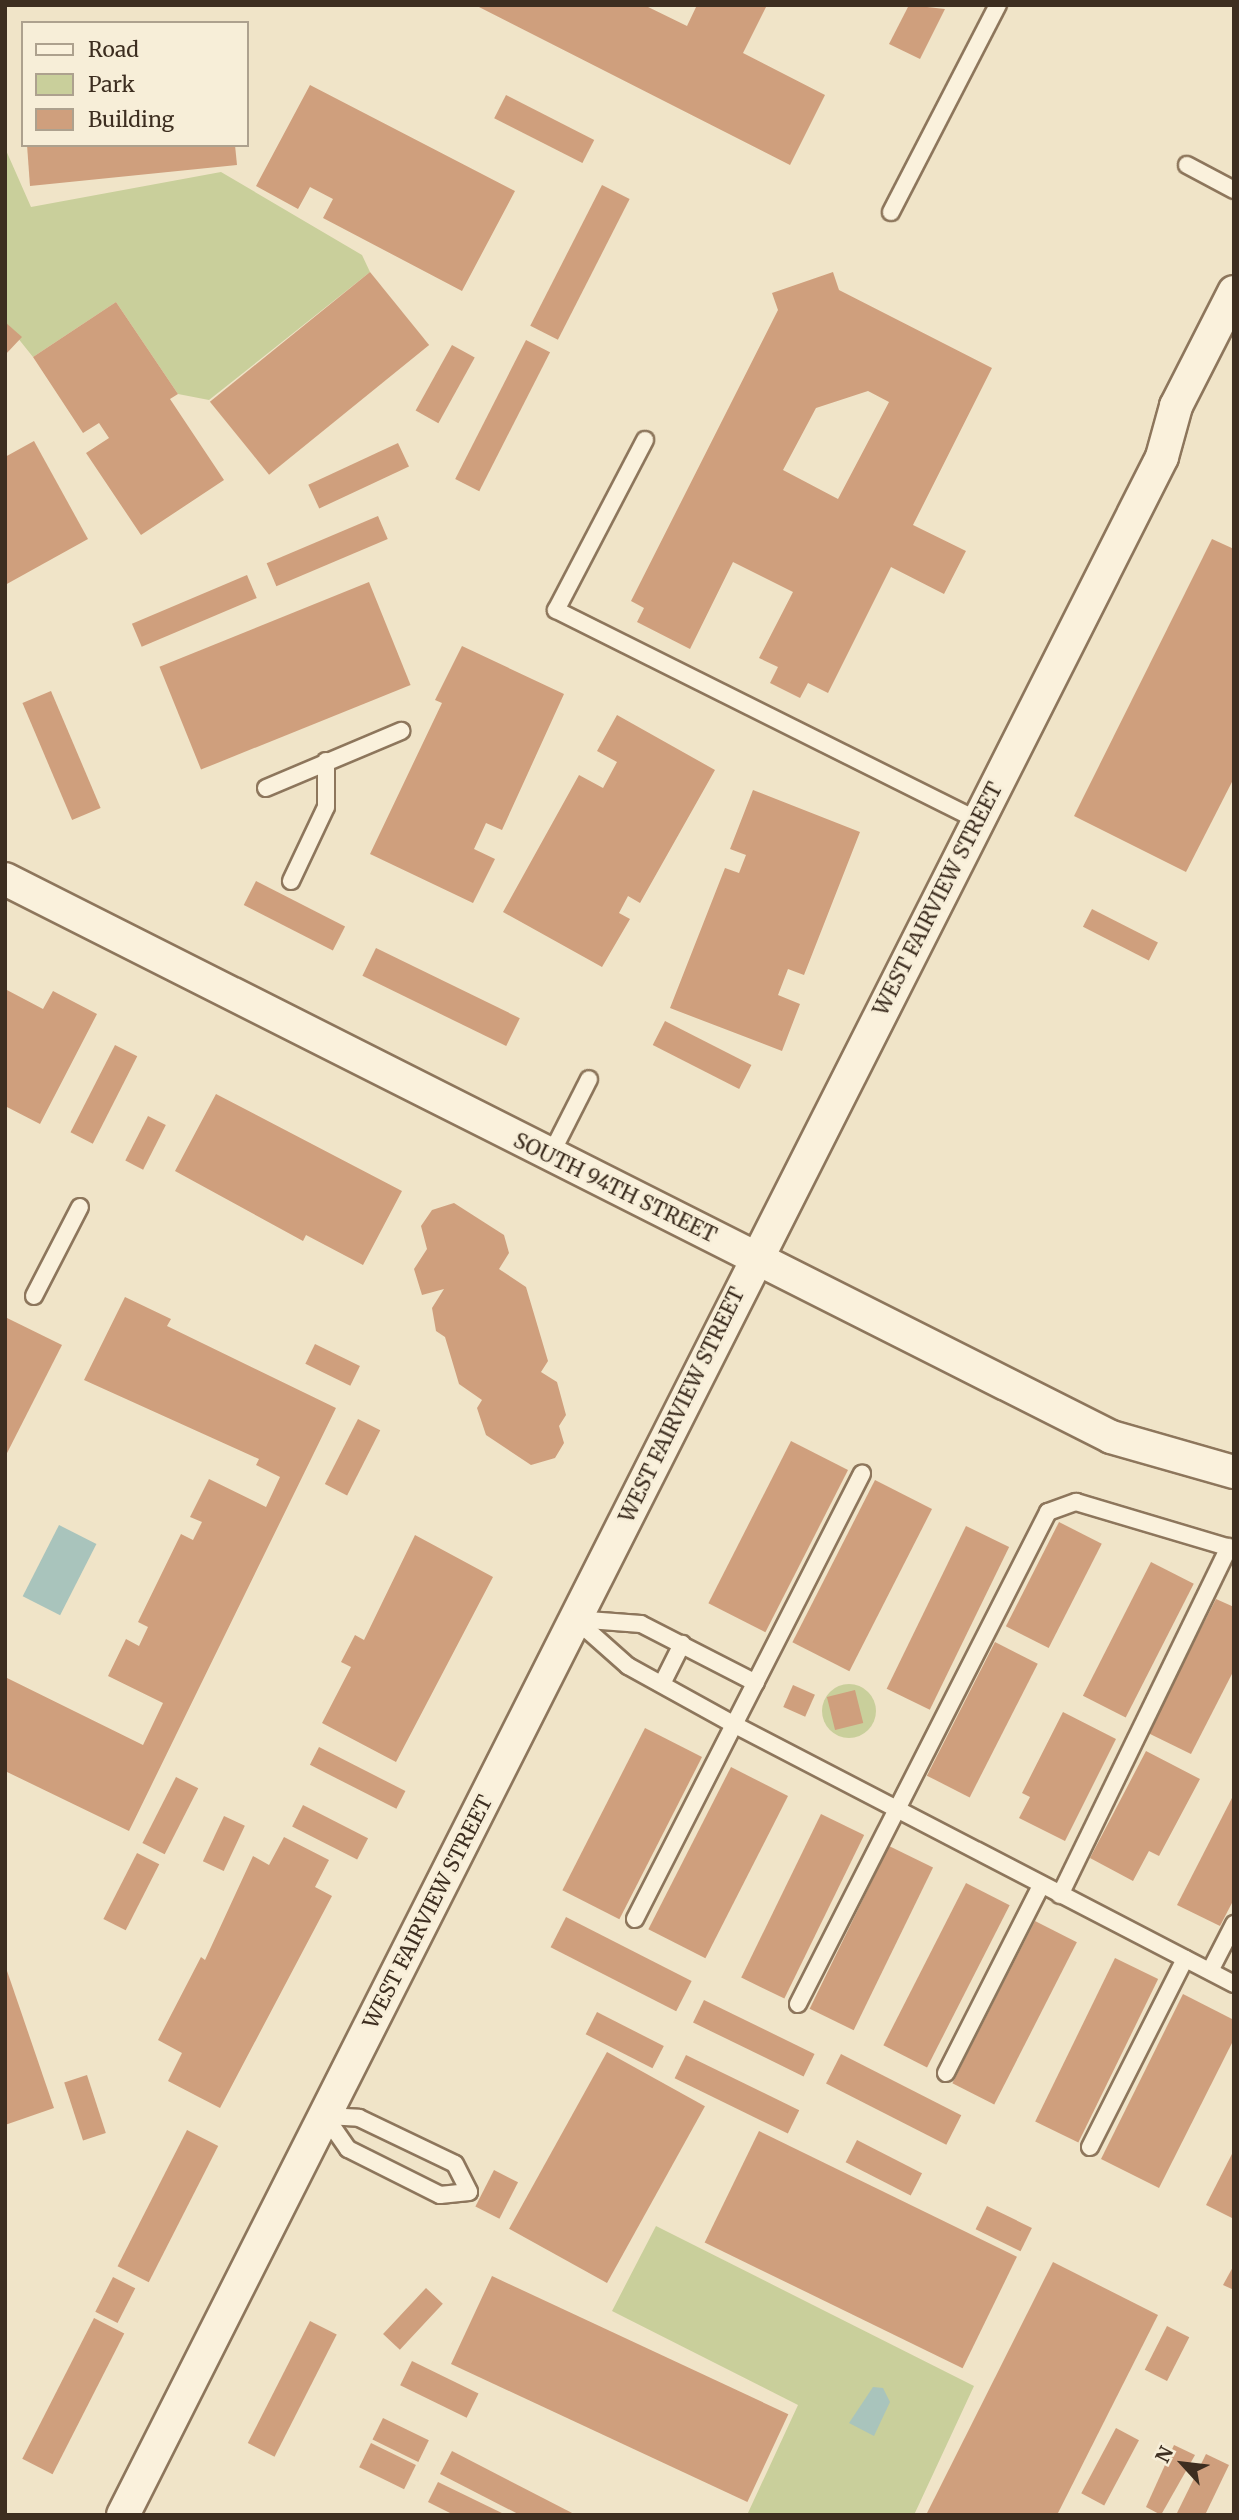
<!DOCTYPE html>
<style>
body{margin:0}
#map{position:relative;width:1239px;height:2520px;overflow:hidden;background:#f0e4c8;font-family:Merriweather,serif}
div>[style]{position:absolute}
.green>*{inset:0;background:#c9cf9b}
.round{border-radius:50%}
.water>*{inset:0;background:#a9c4bc;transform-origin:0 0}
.building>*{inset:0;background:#cf9f7d;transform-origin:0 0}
.roads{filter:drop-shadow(2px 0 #8d765c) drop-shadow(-2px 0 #8d765c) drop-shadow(0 2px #8d765c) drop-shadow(0 -2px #8d765c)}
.service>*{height:16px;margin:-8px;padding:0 8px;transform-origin:8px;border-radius:8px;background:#faf1dc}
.minor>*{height:32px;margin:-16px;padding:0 16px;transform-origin:16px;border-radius:16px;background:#faf1dc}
span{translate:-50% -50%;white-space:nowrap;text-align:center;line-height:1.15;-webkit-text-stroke:5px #f7eed8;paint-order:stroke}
.street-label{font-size:21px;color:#3d2e20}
.frame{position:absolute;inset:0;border:7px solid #3d2e20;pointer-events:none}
.legend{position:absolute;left:21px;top:21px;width:228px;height:126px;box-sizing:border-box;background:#f7eed8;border:2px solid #ada18e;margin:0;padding:9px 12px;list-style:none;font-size:21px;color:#3d2e20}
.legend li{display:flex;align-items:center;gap:14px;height:35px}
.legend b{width:35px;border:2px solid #ada18e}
.north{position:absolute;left:1148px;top:2429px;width:70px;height:70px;-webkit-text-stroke:5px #f7eed8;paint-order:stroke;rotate:297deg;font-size:19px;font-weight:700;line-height:28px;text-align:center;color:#3d2e20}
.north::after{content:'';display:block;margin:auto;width:24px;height:32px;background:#3d2e20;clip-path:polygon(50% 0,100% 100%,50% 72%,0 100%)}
</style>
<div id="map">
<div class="green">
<div style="clip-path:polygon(5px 148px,31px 207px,221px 172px,362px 255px,370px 272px,209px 400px,178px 394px,116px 302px,33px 357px,5px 322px)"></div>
<div class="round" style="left:822px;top:1684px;width:54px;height:54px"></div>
<div style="clip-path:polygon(656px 2226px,974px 2386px,914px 2515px,747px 2515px,798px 2405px,612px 2311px)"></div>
</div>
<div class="water">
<div style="left:59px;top:1525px;width:42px;height:80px;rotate:27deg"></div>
<div style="clip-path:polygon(873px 2387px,883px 2388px,890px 2402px,874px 2436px,849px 2423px)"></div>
</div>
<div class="building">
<div style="clip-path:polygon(475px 5px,644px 5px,687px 26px,697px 5px,767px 5px,743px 53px,825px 95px,790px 165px)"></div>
<div style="clip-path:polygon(909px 5px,945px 9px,920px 59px,889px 44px)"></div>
<div style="clip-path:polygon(310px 85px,515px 191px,462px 291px,323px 218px,333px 199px,310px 187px,298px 209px,256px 186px)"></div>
<div style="left:506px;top:95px;width:99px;height:26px;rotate:27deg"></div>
<div style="clip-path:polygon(27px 145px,235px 145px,237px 165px,30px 186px)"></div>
<div style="left:602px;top:185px;width:31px;height:158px;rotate:27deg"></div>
<div style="left:370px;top:272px;width:94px;height:206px;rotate:51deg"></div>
<div style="clip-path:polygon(evenodd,833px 272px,839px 290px,992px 368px,913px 525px,966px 551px,944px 594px,891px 567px,828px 693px,808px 683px,800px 698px,770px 683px,778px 667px,759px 658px,793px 592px,733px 562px,690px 649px,637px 622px,644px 608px,631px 601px,778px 310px,772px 293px,833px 272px,868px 391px,889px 402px,838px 499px,783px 470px,816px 408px,868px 391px)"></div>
<div style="clip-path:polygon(116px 302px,178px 394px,170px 399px,224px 480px,141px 535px,86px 453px,109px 438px,99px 423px,83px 433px,33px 357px)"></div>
<div style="clip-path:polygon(5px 322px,22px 337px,5px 355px)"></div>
<div style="left:526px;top:340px;width:27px;height:156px;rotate:27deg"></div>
<div style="left:452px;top:345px;width:26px;height:75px;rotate:29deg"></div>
<div style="clip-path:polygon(34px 441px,88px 539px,5px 585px,5px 457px)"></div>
<div style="left:398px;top:443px;width:26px;height:99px;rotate:65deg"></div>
<div style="left:378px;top:516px;width:25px;height:121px;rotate:67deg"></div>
<div style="clip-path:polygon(1212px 539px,1234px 549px,1234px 778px,1186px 872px,1074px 816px)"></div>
<div style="left:247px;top:575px;width:25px;height:125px;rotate:67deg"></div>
<div style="left:369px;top:582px;width:111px;height:226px;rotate:68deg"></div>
<div style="clip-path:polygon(462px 646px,564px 694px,502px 830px,486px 823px,474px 849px,495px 859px,473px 903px,370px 854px,442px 703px,435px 700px)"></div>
<div style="left:51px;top:691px;width:127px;height:31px;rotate:67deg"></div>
<div style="clip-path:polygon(617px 715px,715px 770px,640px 903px,628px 896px,619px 913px,630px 919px,602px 967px,503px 912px,579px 775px,603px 788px,617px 762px,597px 751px)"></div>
<div style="clip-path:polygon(753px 790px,860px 832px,804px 975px,788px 969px,778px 995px,800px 1004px,782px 1051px,670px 1008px,725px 868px,739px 873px,746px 855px,730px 849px)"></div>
<div style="left:256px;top:881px;width:100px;height:27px;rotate:27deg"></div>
<div style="left:1092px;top:909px;width:74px;height:20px;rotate:27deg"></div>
<div style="left:376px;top:948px;width:160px;height:31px;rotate:26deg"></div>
<div style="clip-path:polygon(5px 989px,43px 1009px,53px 991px,97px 1014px,40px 1124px,5px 1106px)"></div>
<div style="left:665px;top:1021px;width:97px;height:27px;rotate:27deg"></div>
<div style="left:115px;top:1045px;width:25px;height:98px;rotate:27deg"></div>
<div style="clip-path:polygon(216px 1094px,402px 1191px,363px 1265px,306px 1235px,303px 1241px,175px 1171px)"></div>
<div style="left:148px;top:1116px;width:20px;height:50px;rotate:27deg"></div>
<div style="clip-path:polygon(454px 1203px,504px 1235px,509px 1253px,499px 1269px,526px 1287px,548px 1361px,541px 1372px,557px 1382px,566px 1415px,559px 1426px,564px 1443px,555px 1458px,531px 1465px,486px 1435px,477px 1408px,482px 1400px,459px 1384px,445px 1337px,436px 1331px,432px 1308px,444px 1289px,422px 1295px,414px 1269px,427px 1249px,421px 1226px,432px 1210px)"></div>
<div style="clip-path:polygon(125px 1297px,171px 1319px,167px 1326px,336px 1408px,129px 1831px,5px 1771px,5px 1677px,143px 1745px,163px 1703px,108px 1676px,126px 1639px,139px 1646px,148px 1627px,138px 1622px,181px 1534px,193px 1540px,202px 1522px,190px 1517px,209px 1479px,266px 1507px,280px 1477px,256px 1465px,259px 1459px,84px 1380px)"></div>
<div style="clip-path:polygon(5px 1317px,62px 1345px,5px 1457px)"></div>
<div style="left:315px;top:1344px;width:50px;height:22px;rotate:26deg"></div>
<div style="left:358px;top:1419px;width:25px;height:73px;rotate:27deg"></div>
<div style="left:791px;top:1441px;width:64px;height:182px;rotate:27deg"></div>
<div style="left:875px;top:1480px;width:64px;height:182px;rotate:27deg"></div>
<div style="left:1059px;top:1522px;width:48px;height:117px;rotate:27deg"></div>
<div style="left:966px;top:1526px;width:48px;height:181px;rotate:26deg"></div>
<div style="clip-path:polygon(415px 1535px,493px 1577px,396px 1762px,322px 1723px,351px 1667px,341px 1662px,355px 1635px,364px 1640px)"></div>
<div style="left:1151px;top:1562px;width:48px;height:150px;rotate:27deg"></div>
<div style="clip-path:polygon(1216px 1599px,1234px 1607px,1234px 1670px,1191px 1754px,1148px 1733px)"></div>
<div style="left:995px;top:1642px;width:48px;height:150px;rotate:27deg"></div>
<div style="left:793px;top:1685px;width:24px;height:24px;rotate:24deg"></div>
<div style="left:855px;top:1690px;width:34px;height:29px;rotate:76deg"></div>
<div style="clip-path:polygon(1063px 1712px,1116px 1739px,1065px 1841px,1019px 1818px,1030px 1797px,1022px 1793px)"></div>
<div style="left:645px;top:1728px;width:64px;height:182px;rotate:27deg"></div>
<div style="left:319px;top:1747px;width:97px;height:20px;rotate:27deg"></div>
<div style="clip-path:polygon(1146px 1751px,1200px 1779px,1159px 1856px,1149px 1851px,1133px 1881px,1090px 1858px)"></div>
<div style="left:731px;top:1767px;width:64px;height:182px;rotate:27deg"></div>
<div style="left:176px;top:1777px;width:25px;height:74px;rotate:27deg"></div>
<div style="clip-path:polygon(1234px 1794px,1234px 1899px,1220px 1926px,1177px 1905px)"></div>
<div style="left:303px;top:1805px;width:73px;height:24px;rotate:27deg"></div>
<div style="left:821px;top:1814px;width:48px;height:182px;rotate:26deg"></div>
<div style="left:224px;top:1816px;width:23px;height:50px;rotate:25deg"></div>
<div style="clip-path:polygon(284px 1837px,329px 1860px,315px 1887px,332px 1896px,220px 2108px,168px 2081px,182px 2053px,158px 2040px,201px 1957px,205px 1960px,253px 1856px,269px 1865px)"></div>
<div style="left:889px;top:1846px;width:49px;height:181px;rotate:26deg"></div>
<div style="left:137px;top:1853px;width:25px;height:74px;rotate:27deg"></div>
<div style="left:966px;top:1883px;width:49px;height:182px;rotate:27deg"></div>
<div style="left:566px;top:1917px;width:141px;height:34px;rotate:27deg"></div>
<div style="left:1035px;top:1921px;width:47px;height:182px;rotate:27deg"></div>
<div style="left:1115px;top:1958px;width:48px;height:182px;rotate:26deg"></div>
<div style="clip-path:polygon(5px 1965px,54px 2108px,5px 2125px)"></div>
<div style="clip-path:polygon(1183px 1994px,1234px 2020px,1234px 2039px,1159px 2188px,1101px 2159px)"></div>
<div style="left:704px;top:2000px;width:123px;height:25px;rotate:26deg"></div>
<div style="left:597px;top:2012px;width:75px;height:25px;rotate:27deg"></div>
<div style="left:607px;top:2052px;width:112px;height:202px;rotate:29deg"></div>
<div style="left:841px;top:2054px;width:135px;height:33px;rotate:27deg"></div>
<div style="left:686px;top:2055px;width:126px;height:26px;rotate:26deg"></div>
<div style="left:87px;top:2075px;width:61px;height:24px;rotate:72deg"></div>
<div style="left:187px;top:2130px;width:35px;height:153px;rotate:27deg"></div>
<div style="left:759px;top:2131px;width:287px;height:124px;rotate:26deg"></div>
<div style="left:857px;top:2140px;width:73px;height:25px;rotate:27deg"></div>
<div style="clip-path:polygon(1234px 2150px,1234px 2219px,1206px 2205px)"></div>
<div style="left:494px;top:2170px;width:27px;height:41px;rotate:27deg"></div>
<div style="left:987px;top:2206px;width:50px;height:26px;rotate:26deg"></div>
<div style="clip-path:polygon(1053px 2262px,1158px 2315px,1057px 2515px,926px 2515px)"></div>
<div style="clip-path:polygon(1234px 2265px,1234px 2290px,1223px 2285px)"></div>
<div style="left:492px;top:2276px;width:327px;height:97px;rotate:25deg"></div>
<div style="left:113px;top:2277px;width:25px;height:39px;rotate:27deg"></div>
<div style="left:426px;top:2288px;width:23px;height:63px;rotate:43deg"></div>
<div style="left:94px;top:2318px;width:34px;height:158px;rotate:27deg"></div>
<div style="left:310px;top:2321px;width:30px;height:137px;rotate:27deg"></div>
<div style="left:1167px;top:2326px;width:25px;height:49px;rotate:27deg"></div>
<div style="left:412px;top:2361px;width:74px;height:27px;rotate:26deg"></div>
<div style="left:383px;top:2418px;width:51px;height:24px;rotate:26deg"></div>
<div style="left:1116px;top:2428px;width:26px;height:74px;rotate:28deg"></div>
<div style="left:371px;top:2443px;width:50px;height:27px;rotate:26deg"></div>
<div style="clip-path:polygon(1174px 2445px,1195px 2455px,1161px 2515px,1146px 2507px)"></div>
<div style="clip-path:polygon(452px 2451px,576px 2515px,520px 2515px,440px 2474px)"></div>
<div style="clip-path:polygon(1206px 2454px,1229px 2465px,1205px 2515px,1176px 2515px)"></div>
<div style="clip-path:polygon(438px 2482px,506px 2515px,454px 2515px,428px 2502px)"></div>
</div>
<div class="roads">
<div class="service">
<div style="left:1187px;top:165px;width:53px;rotate:28deg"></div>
<div style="left:891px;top:212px;width:233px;rotate:-62.7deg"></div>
<div style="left:645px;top:440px;width:192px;rotate:117.6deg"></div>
<div style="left:556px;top:610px;width:473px;rotate:26.5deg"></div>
<div style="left:266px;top:788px;width:147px;rotate:-22.9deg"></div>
<div style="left:291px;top:881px;width:82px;rotate:-64.7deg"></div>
<div style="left:326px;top:807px;width:46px;rotate:-90deg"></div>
<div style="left:550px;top:1156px;width:86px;rotate:-63.1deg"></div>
<div style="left:34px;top:1296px;width:100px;rotate:-62.7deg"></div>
<div style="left:575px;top:1619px;width:71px;rotate:41.6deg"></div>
<div style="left:628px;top:1666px;width:122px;rotate:28.9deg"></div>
<div style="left:735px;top:1725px;width:562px;rotate:27.43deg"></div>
<div style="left:575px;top:1619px;width:66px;rotate:4.3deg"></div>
<div style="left:641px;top:1624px;width:129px;rotate:27.2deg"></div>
<div style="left:662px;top:1684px;width:45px;rotate:-63.4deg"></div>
<div style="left:1060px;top:1895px;width:387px;rotate:-64.1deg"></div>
<div style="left:635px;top:1919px;width:500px;rotate:-63deg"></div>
<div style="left:1210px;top:1971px;width:53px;rotate:-62.9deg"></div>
<div style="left:798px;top:2004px;width:552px;rotate:-63.06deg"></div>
<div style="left:1048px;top:1512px;width:30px;rotate:-20deg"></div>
<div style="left:1076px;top:1502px;width:165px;rotate:16.6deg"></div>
<div style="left:946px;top:2073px;width:210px;rotate:-63.1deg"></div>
<div style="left:325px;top:2116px;width:34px;rotate:3deg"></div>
<div style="left:359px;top:2118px;width:106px;rotate:25.6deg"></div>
<div style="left:455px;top:2164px;width:31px;rotate:63deg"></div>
<div style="left:469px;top:2192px;width:29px;rotate:174deg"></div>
<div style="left:440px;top:2195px;width:103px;rotate:-153.4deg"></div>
<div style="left:348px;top:2149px;width:40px;rotate:-124.9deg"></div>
<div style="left:1090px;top:2147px;width:211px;rotate:-63.2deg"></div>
</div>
<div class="minor">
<div style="left:5px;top:879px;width:1239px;rotate:26.77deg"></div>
<div style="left:1111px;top:1437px;width:128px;rotate:15.9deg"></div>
<div style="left:123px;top:2515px;width:2305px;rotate:-63.21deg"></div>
<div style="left:1162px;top:457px;width:53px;rotate:-74.6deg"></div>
<div style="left:1176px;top:406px;width:128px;rotate:-63deg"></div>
</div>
</div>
<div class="street-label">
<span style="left:938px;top:899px;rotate:-63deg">WEST FAIRVIEW STREET</span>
<span style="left:615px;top:1188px;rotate:26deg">SOUTH 94TH STREET</span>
<span style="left:682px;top:1405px;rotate:-64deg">WEST FAIRVIEW STREET</span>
<span style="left:428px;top:1912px;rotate:-63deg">WEST FAIRVIEW STREET</span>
</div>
<div class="frame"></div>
<ul class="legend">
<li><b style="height:9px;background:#faf1dc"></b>Road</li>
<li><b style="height:19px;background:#c9cf9b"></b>Park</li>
<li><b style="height:19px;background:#cf9f7d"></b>Building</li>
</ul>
<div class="north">N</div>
</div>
